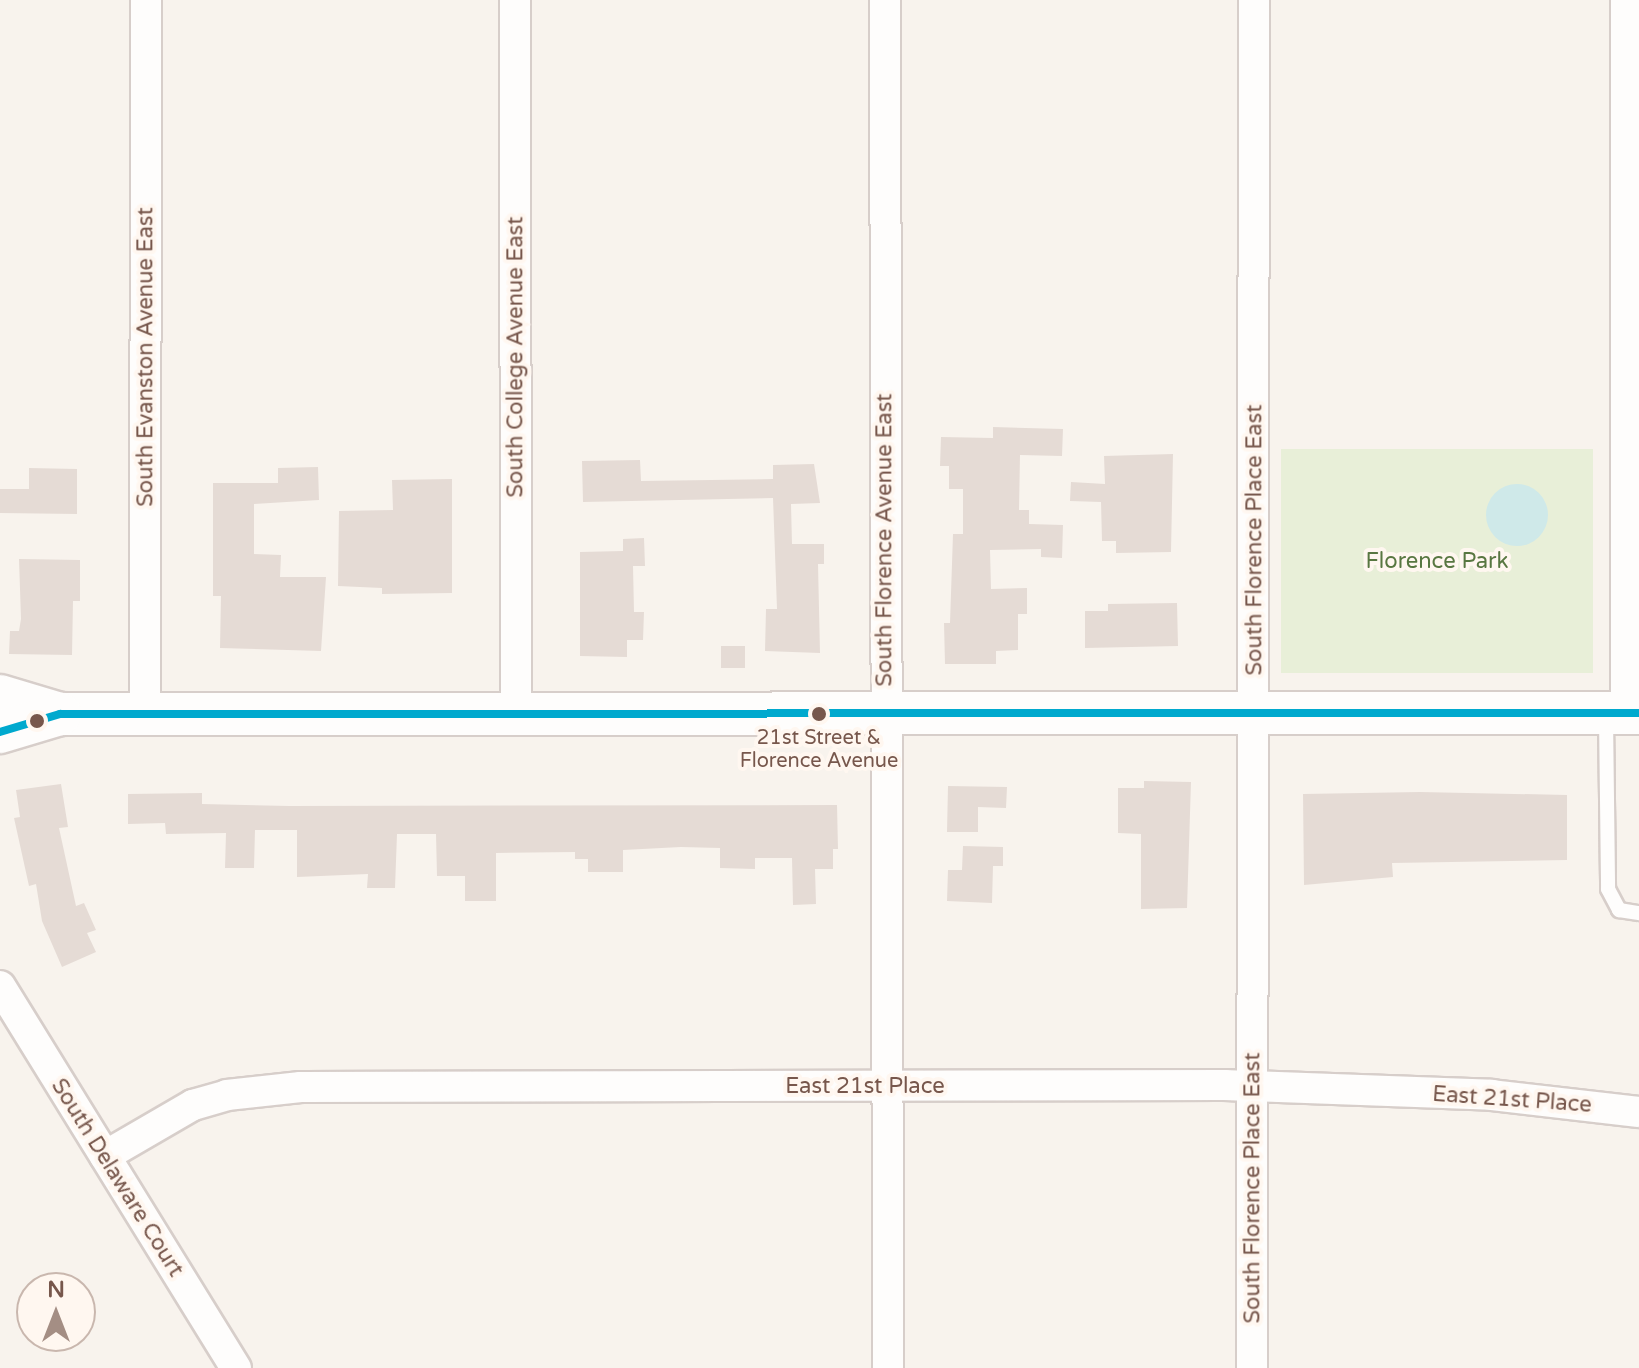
<!DOCTYPE html>
<style>
body{margin:0}
#map{position:relative;width:1639px;height:1368px;overflow:hidden;background:#f8f3ed;font-family:"Varela Round",sans-serif}
div>[style]{position:absolute}
.green>*{inset:0;background:#e8efd8;transform-origin:0 0}
.water>*{inset:0;background:#cfe9e9}
.round{border-radius:50%}
.building>*{inset:0;background:#e5dbd5;transform-origin:0 0}
.roads{filter:drop-shadow(2px 0 #d7ceca) drop-shadow(-2px 0 #d7ceca) drop-shadow(0 2px #d7ceca) drop-shadow(0 -2px #d7ceca)}
.service>*{height:14px;margin:-7px;padding:0 7px;transform-origin:7px;border-radius:7px;background:#fefdfc}
.minor>*{height:30px;margin:-15px;padding:0 15px;transform-origin:15px;border-radius:15px;background:#fefdfc}
.secondary>*{height:42px;margin:-21px;padding:0 21px;transform-origin:21px;border-radius:21px;background:#fefdfc}
.bus-1>*{height:8px;margin:-4px;padding:0 4px;transform-origin:4px;border-radius:4px;background:#00a9ce}
.dots>*{width:22px;height:22px;translate:-50% -50%;box-sizing:border-box;border:4px solid #fff7f0;border-radius:50%}
span{translate:-50% -50%;white-space:nowrap;text-align:center;line-height:1.15;-webkit-text-stroke:8px #fff7f0;paint-order:stroke}
.bus-label{font-size:20px;color:#77574c}
.street-label{font-size:22px;color:#77574c}
.park-label{font-size:22px;color:#587741}
.north{position:absolute;left:16px;top:1272px;width:80px;height:80px;box-sizing:border-box;background:#fff7f0;border:2px solid #c9b7ae;border-radius:50%;rotate:0deg;font-size:22px;font-weight:700;line-height:32px;text-align:center;color:#77574c}
.north::after{content:'';display:block;margin:auto;width:28px;height:36px;background:#a48e84;clip-path:polygon(50% 0,100% 100%,50% 72%,0 100%)}
</style>
<div id="map">
<div class="green">
<div style="left:1593px;top:449px;width:224px;height:312px;rotate:90deg"></div>
</div>
<div class="water">
<div class="round" style="left:1486px;top:484px;width:62px;height:62px"></div>
</div>
<div class="building">
<div style="clip-path:polygon(993px 427px,1063px 429px,1062px 456px,1020px 455px,1019px 510px,1029px 510px,1029px 524px,1063px 525px,1062px 558px,1041px 557px,1041px 549px,990px 550px,991px 589px,1027px 588px,1027px 614px,1018px 614px,1018px 650px,996px 651px,996px 664px,945px 664px,944px 623px,950px 623px,953px 534px,963px 534px,963px 489px,949px 489px,949px 466px,940px 466px,941px 437px,993px 438px)"></div>
<div style="clip-path:polygon(1173px 454px,1171px 552px,1116px 553px,1116px 541px,1102px 541px,1101px 502px,1070px 501px,1071px 482px,1105px 484px,1104px 456px)"></div>
<div style="clip-path:polygon(640px 460px,641px 481px,773px 479px,773px 465px,814px 464px,820px 503px,791px 504px,792px 544px,824px 544px,824px 564px,818px 564px,820px 653px,765px 651px,766px 609px,777px 609px,773px 498px,583px 502px,582px 461px)"></div>
<div style="clip-path:polygon(318px 467px,319px 500px,254px 504px,254px 554px,281px 555px,280px 577px,326px 577px,321px 651px,220px 648px,221px 596px,213px 596px,213px 483px,278px 483px,278px 468px)"></div>
<div style="clip-path:polygon(29px 468px,77px 469px,77px 514px,0 513px,0 489px,29px 489px)"></div>
<div style="clip-path:polygon(452px 479px,452px 593px,382px 594px,382px 588px,338px 586px,339px 511px,393px 510px,392px 480px)"></div>
<div style="clip-path:polygon(644px 538px,645px 566px,633px 566px,634px 612px,644px 612px,643px 640px,627px 640px,627px 657px,580px 656px,580px 552px,623px 551px,623px 539px)"></div>
<div style="clip-path:polygon(19px 559px,80px 560px,80px 601px,73px 601px,72px 655px,9px 654px,10px 631px,19px 631px,21px 619px)"></div>
<div style="clip-path:polygon(1177px 603px,1178px 646px,1085px 648px,1085px 611px,1108px 611px,1108px 604px)"></div>
<div style="left:721px;top:646px;width:24px;height:22px"></div>
<div style="clip-path:polygon(1144px 781px,1191px 782px,1187px 908px,1141px 909px,1141px 834px,1118px 833px,1118px 788px,1144px 788px)"></div>
<div style="clip-path:polygon(61px 784px,68px 827px,59px 828px,76px 906px,84px 903px,96px 930px,87px 933px,96px 952px,62px 967px,42px 921px,36px 884px,29px 886px,14px 818px,20px 817px,16px 790px)"></div>
<div style="clip-path:polygon(948px 786px,1007px 787px,1006px 808px,978px 807px,978px 832px,947px 832px)"></div>
<div style="clip-path:polygon(1420px 792px,1567px 795px,1567px 860px,1392px 863px,1393px 877px,1304px 885px,1303px 794px)"></div>
<div style="clip-path:polygon(202px 793px,202px 804px,289px 806px,837px 805px,838px 849px,833px 849px,833px 869px,815px 869px,816px 904px,793px 905px,792px 858px,755px 858px,755px 869px,720px 868px,720px 848px,681px 847px,623px 850px,623px 872px,588px 872px,588px 859px,575px 859px,575px 852px,496px 853px,496px 901px,465px 901px,465px 876px,437px 876px,436px 834px,397px 834px,395px 888px,367px 888px,368px 874px,297px 877px,297px 830px,255px 830px,254px 868px,225px 868px,226px 833px,166px 834px,165px 823px,128px 824px,128px 794px)"></div>
<div style="clip-path:polygon(963px 846px,1003px 847px,1003px 866px,993px 866px,992px 903px,947px 901px,948px 870px,962px 870px)"></div>
</div>
<div class="roads">
<div class="service">
<div style="left:1606px;top:717px;width:172px;rotate:89.3deg"></div>
<div style="left:1608px;top:889px;width:24px;rotate:62deg"></div>
<div style="left:1619px;top:910px;width:20px;rotate:9deg"></div>
</div>
<div class="minor">
<div style="left:515px;top:0;width:714px;rotate:89.92deg"></div>
<div style="left:885px;top:0;width:1368px;rotate:89.87deg"></div>
<div style="left:1626px;top:0;width:713px;rotate:90deg"></div>
<div style="left:145px;top:714px;width:714px;rotate:-89.92deg"></div>
<div style="left:0;top:986px;width:449px;rotate:58.3deg"></div>
<div style="left:105px;top:1156px;width:102px;rotate:-30.1deg"></div>
<div style="left:193px;top:1105px;width:35px;rotate:-16deg"></div>
<div style="left:227px;top:1095px;width:74px;rotate:-6.2deg"></div>
<div style="left:301px;top:1087px;width:923px;rotate:-0.12deg"></div>
<div style="left:1224px;top:1085px;width:268px;rotate:2.1deg"></div>
<div style="left:1492px;top:1095px;width:148px;rotate:6.6deg"></div>
<div style="left:1252px;top:1368px;width:1368px;rotate:-89.92deg"></div>
</div>
<div class="secondary">
<div style="left:0;top:696px;width:63px;rotate:16.7deg"></div>
<div style="left:60px;top:714px;width:1579px;rotate:-0.04deg"></div>
<div style="left:0;top:732px;width:63px;rotate:-16.7deg"></div>
</div>
</div>
<div class="bus-1">
<div style="left:0;top:732px;width:63px;rotate:-16.7deg"></div>
<div style="left:60px;top:714px;width:1579px;rotate:-0.04deg"></div>
</div>
<div class="dots">
<div style="left:819px;top:714px;background:#77574c"></div>
<div style="left:37px;top:721px;background:#77574c"></div>
</div>
<div class="bus-label">
<span style="left:819px;top:750px">21st Street &amp;<br>Florence Avenue</span>
</div>
<div class="street-label">
<span style="left:146px;top:357px;rotate:-90deg">South Evanston Avenue East</span>
<span style="left:516px;top:357px;rotate:-90deg">South College Avenue East</span>
<span style="left:885px;top:540px;rotate:-90deg">South Florence Avenue East</span>
<span style="left:1255px;top:540px;rotate:-90deg">South Florence Place East</span>
<span style="left:865px;top:1087px">East 21st Place</span>
<span style="left:1512px;top:1100px;rotate:4deg">East 21st Place</span>
<span style="left:117px;top:1178px;rotate:58deg">South Delaware Court</span>
<span style="left:1253px;top:1188px;rotate:-90deg">South Florence Place East</span>
</div>
<div class="park-label">
<span style="left:1437px;top:562px">Florence Park</span>
</div>
<div class="north">N</div>
</div>
